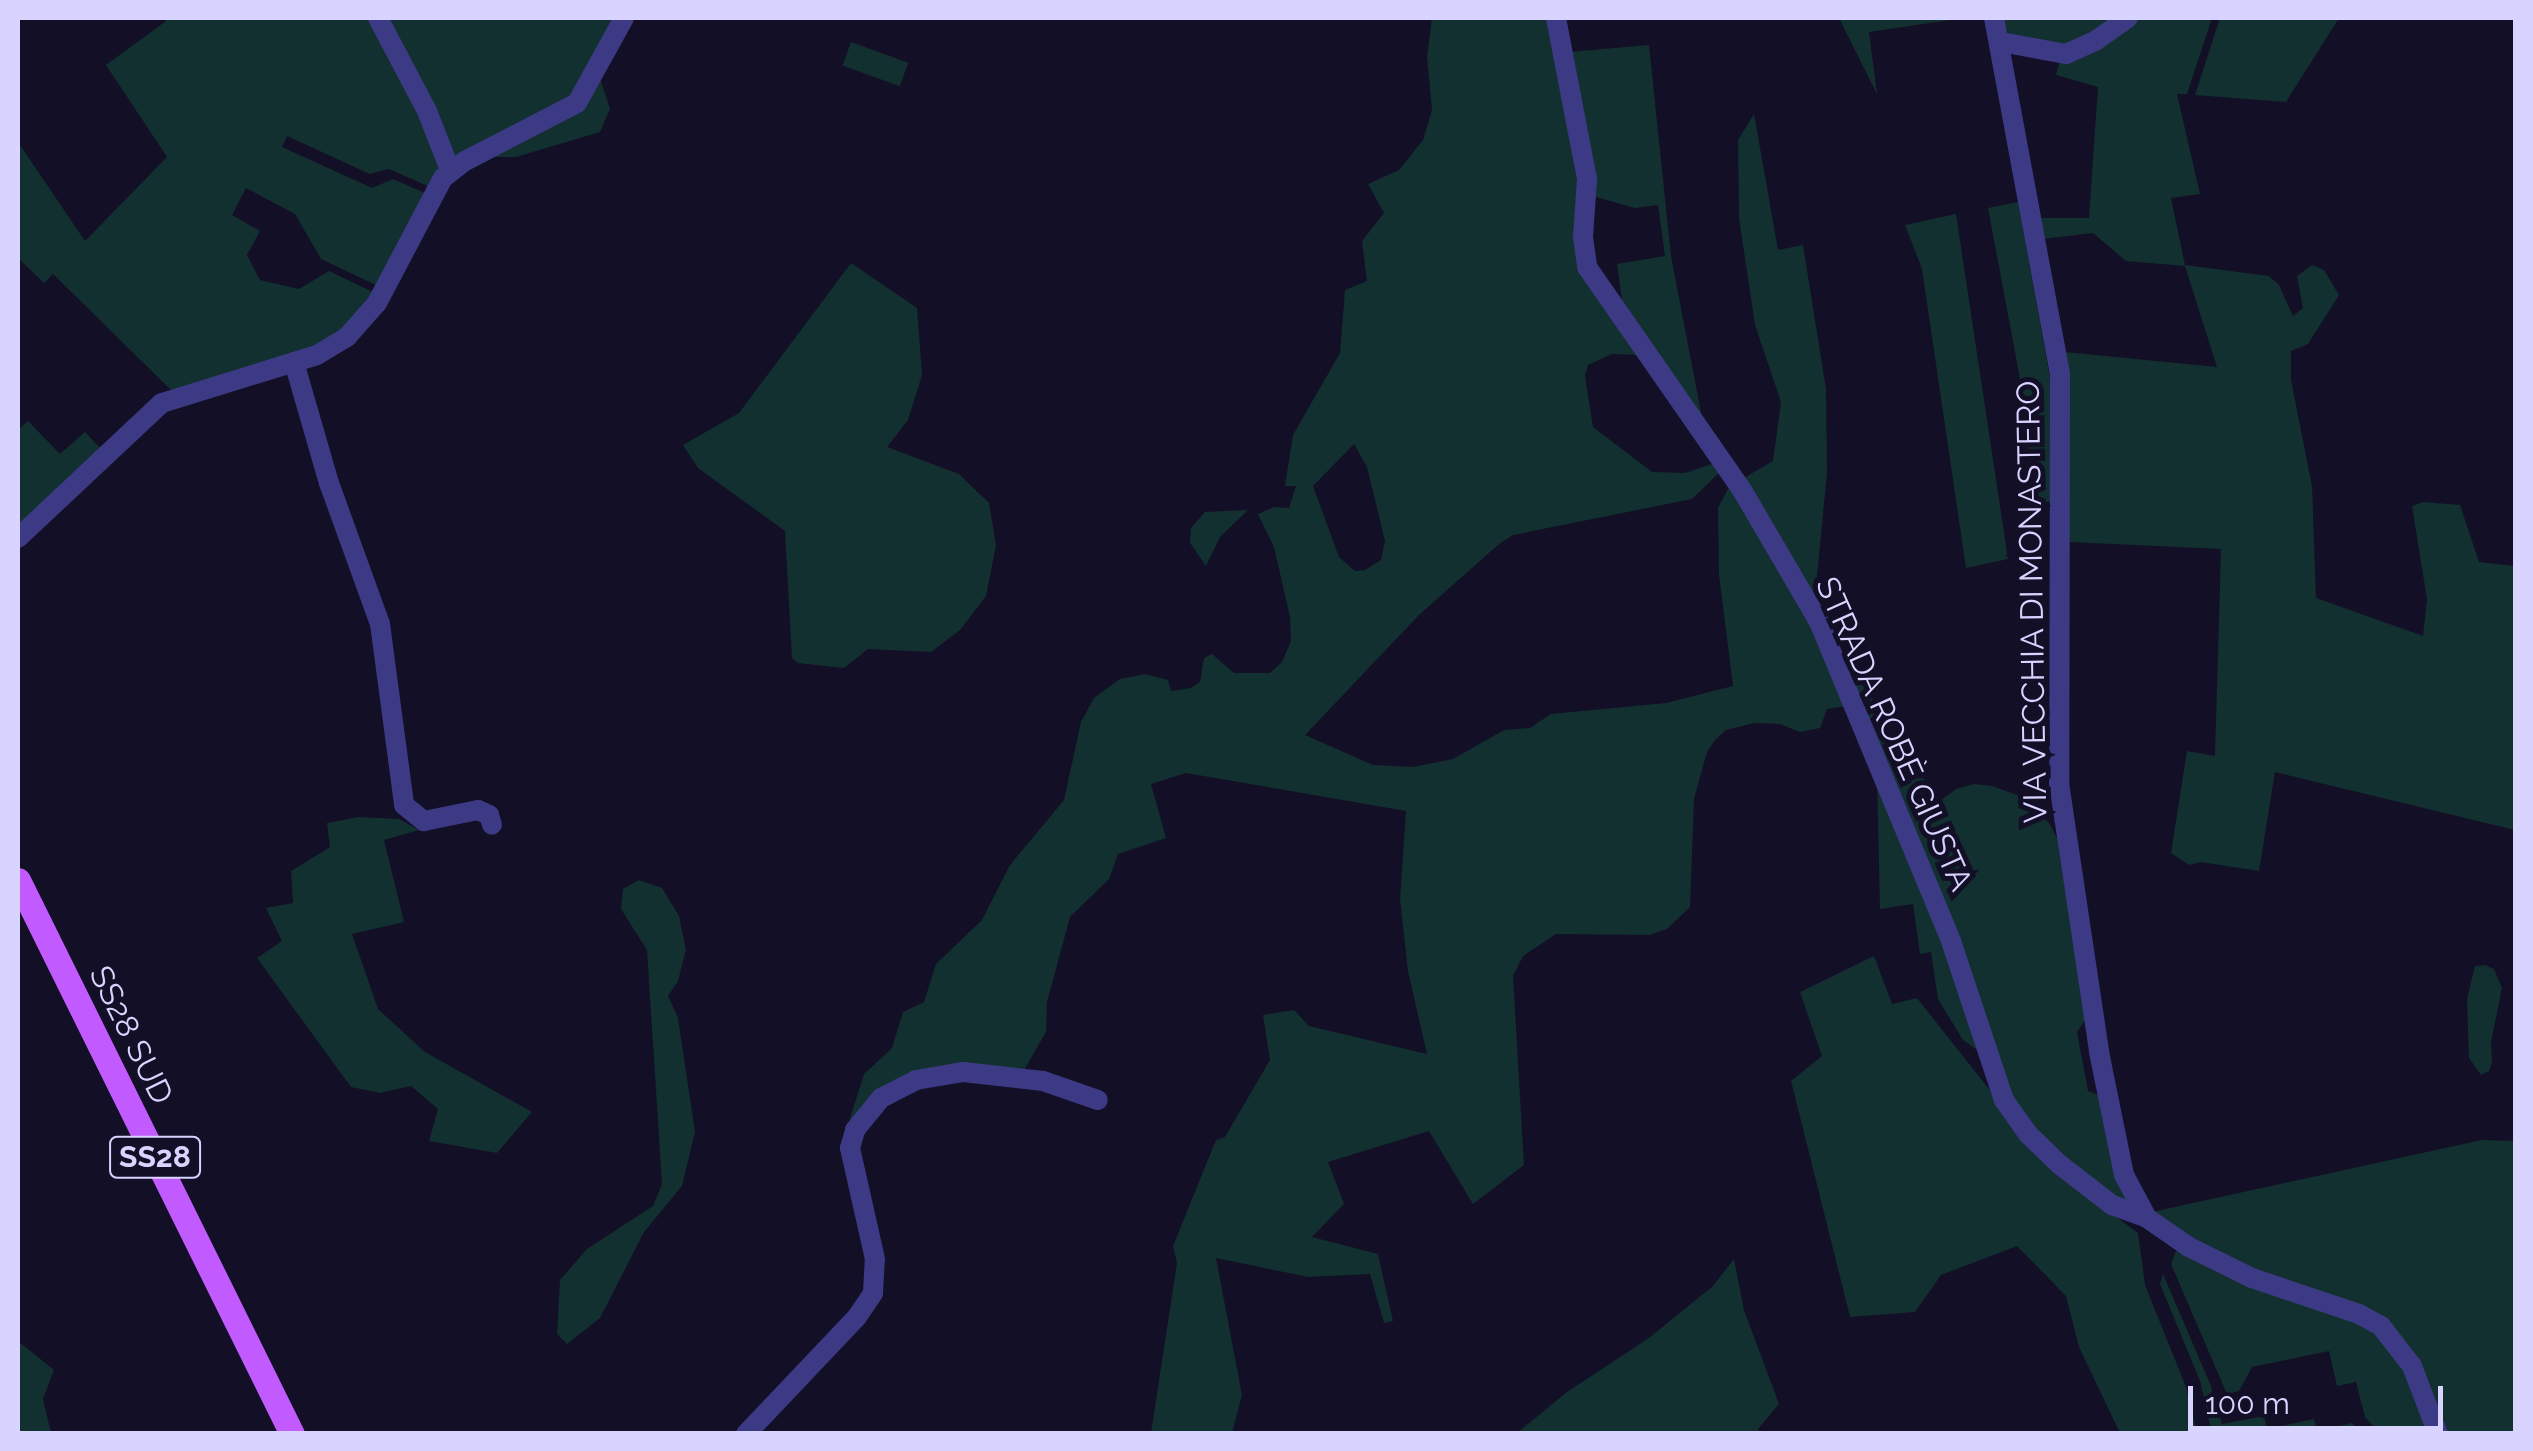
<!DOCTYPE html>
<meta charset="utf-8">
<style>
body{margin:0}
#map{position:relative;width:2533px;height:1451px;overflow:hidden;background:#130f26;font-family:Raleway,sans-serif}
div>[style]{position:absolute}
.green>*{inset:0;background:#12302f;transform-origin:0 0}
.minor>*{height:20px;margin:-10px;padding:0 10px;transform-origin:10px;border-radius:10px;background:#3d3a85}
.major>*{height:25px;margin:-12.5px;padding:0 12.5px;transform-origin:12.5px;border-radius:12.5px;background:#c25bff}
span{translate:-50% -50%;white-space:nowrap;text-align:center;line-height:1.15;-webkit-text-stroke:10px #130f26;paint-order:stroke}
.shield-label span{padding:2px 8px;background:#130f26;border:2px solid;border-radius:8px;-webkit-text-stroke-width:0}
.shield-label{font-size:30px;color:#d9d4ff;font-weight:700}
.street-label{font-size:32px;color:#d9d4ff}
.frame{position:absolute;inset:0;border:20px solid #d9d4ff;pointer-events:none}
.scale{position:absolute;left:2188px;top:1386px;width:255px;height:45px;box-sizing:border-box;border:5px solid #d9d4ff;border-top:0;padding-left:12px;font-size:30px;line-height:35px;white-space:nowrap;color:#d9d4ff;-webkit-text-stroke:8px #130f26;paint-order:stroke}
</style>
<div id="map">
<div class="green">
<div style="clip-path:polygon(165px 18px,373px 18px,444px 168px,430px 187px,389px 169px,370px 174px,287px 136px,282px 147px,372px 188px,393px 179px,427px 194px,380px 287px,321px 259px,295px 214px,246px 188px,232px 215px,260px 231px,247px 255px,260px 280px,299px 289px,329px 271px,377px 294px,334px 341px,173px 392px,53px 274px,44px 283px,18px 258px,18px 142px,85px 241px,167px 157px,106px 65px,166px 21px)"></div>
<div style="clip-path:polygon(383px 18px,617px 18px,577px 93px,451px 161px)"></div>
<div style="clip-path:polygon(evenodd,1432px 18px,1548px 18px,1579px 192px,1576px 229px,1639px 355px,1612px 354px,1588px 365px,1585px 376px,1593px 427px,1652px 472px,1685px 473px,1715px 463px,1721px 471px,1692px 499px,1513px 535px,1499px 544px,1419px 615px,1305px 735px,1373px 765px,1413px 767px,1453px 759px,1504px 730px,1530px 728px,1551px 714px,1666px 703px,1733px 686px,1719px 575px,1718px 508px,1730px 485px,1813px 627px,1847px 706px,1827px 709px,1820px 728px,1800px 732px,1780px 724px,1754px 723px,1726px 730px,1715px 740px,1707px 752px,1694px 799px,1690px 907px,1667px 929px,1649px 935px,1556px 934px,1523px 956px,1513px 976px,1524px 1165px,1473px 1204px,1429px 1131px,1328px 1162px,1344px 1204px,1312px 1237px,1378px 1254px,1393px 1321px,1384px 1323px,1370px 1274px,1308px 1277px,1216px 1258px,1242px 1395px,1232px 1433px,1151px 1433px,1177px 1263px,1173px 1246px,1216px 1140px,1225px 1137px,1270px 1060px,1263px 1015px,1294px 1010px,1309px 1026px,1427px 1054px,1408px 971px,1400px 899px,1406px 811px,1186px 773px,1151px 784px,1166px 838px,1118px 854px,1109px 879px,1070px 917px,1047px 1002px,1046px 1032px,1023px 1072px,935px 1070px,845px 1134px,864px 1074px,892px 1048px,903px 1012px,924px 1002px,936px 964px,982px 920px,1010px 865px,1064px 800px,1081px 722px,1094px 698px,1120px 679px,1145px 674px,1168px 680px,1171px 691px,1191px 688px,1200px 682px,1204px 658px,1212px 654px,1234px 673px,1270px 673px,1282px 662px,1291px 641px,1290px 617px,1274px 547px,1258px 514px,1274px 507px,1289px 508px,1296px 486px,1285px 486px,1293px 435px,1340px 353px,1345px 290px,1367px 281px,1362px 241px,1384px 213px,1368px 184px,1399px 170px,1423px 140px,1432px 110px,1427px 57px,1432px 18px,1354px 444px,1367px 467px,1385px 541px,1381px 560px,1365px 570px,1355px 571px,1339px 557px,1313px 486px,1354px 444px)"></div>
<div style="clip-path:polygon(1839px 18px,1964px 18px,1869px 32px,1877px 94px)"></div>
<div style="clip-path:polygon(2002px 18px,2123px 18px,2079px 46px,2020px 43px,2006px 33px)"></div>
<div style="clip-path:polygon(2133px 18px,2212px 18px,2187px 94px,2177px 94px,2200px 194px,2171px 198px,2185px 265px,2269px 276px,2279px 285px,2293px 316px,2303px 308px,2297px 276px,2312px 265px,2324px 270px,2339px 295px,2308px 344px,2291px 351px,2291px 380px,2312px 486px,2316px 598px,2423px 636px,2427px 599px,2412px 506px,2423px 502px,2460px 505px,2479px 562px,2515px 566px,2515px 830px,2275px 772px,2259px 871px,2201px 862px,2189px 865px,2171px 853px,2187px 751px,2215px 756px,2221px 549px,2069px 542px,2065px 352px,2217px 367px,2185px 266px,2126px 261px,2093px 233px,2043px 239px,2039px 218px,2089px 218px,2098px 87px,2056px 75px,2060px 59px)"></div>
<div style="clip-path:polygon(2220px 18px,2339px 18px,2286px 102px,2195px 95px)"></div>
<div style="left:851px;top:42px;width:61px;height:25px;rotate:20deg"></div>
<div style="clip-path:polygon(1649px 45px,1671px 256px,1702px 418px,1623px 307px,1617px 264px,1665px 256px,1658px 205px,1635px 208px,1596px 197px,1569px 52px)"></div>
<div style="clip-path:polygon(600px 78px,610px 109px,600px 132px,516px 157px,488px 157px)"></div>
<div style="clip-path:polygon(1754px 114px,1778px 250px,1803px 245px,1826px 389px,1827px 472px,1815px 597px,1744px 478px,1773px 461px,1781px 402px,1755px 325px,1739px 218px,1738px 140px)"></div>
<div style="clip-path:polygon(2018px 202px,2051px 383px,2051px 501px,2035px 505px,2019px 373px,1988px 208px)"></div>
<div style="clip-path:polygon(1956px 214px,2008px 559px,1966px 568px,1922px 269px,1905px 225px)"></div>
<div style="clip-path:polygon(851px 263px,917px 308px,922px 375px,908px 420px,887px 447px,959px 474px,989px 503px,996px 545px,986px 596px,960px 630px,931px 652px,868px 649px,844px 668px,798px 663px,792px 658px,785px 531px,698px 468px,683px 445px,739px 413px)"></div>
<div style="clip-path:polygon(28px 421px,60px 454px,85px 432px,102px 450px,18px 530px,18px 430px)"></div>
<div style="clip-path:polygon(1248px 510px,1220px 537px,1206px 566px,1190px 543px,1191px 528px,1205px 512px)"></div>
<div style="clip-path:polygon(1866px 684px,1897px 755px,1908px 755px,1939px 802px,1956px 789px,1974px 784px,1992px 786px,2017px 795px,2049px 823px,2057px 838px,2086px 1019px,2077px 1032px,2088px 1091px,2101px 1096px,2128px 1206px,2050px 1148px,2009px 1094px,1854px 685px)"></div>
<div style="clip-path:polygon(1877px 777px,1949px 959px,1977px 1050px,1963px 1040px,1938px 999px,1931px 952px,1920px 954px,1913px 904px,1880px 909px)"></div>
<div style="clip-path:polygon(359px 817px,399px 819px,419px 830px,384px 840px,404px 922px,352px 934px,378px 1009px,425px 1052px,532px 1112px,497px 1153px,429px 1141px,438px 1109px,411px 1086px,380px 1093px,351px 1087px,257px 958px,282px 941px,266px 908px,293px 903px,291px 871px,330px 847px,327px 823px)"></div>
<div style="clip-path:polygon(639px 880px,662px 888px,679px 916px,686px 950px,678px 981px,668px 996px,678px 1018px,695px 1132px,682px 1186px,644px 1232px,600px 1318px,567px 1344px,557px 1334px,560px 1280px,587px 1249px,653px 1206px,662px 1184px,647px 950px,621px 909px,623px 889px)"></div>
<div style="clip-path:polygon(1874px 956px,1892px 1004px,1917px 998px,2053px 1170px,2138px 1233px,2145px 1285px,2186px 1387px,2197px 1433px,2120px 1433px,2079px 1347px,2066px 1296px,2017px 1246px,1941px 1275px,1915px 1312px,1850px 1317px,1791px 1081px,1822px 1056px,1800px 992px)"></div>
<div style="clip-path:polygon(2485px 965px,2494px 969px,2502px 988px,2491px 1042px,2492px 1063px,2489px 1071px,2481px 1075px,2469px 1058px,2467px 999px,2475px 966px)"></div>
<div style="clip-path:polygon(2482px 1140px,2515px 1141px,2515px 1433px,2445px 1433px,2413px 1354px,2183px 1236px,2152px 1212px)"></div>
<div style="clip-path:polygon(2177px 1248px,2372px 1329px,2396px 1352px,2431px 1433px,2379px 1433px,2365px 1417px,2356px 1382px,2337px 1386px,2329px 1351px,2252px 1367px,2239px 1391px,2227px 1394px,2171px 1264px)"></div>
<div style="clip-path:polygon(1734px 1259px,1744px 1310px,1779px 1404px,1758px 1429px,1760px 1433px,1517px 1433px,1567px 1392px,1649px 1338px,1713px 1286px)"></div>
<div style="clip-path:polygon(2163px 1274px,2211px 1386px,2222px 1424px,2264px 1416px,2267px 1429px,2314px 1419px,2317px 1431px,2352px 1423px,2362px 1433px,2212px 1433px,2200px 1381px,2160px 1284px)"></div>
<div style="clip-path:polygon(18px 1341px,54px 1370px,43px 1399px,51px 1433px,18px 1433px)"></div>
</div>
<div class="minor">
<div style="left:378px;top:18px;width:105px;rotate:62.2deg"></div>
<div style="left:427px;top:111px;width:63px;rotate:68.7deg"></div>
<div style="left:1556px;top:18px;width:164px;rotate:79.1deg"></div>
<div style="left:1587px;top:179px;width:58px;rotate:93.9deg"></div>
<div style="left:1583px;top:237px;width:30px;rotate:82deg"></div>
<div style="left:1587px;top:267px;width:272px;rotate:55.2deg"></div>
<div style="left:1742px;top:490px;width:153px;rotate:59.7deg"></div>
<div style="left:1819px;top:622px;width:345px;rotate:67.5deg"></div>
<div style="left:1951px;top:941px;width:168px;rotate:71.6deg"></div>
<div style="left:2004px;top:1100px;width:42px;rotate:54.8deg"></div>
<div style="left:2028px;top:1134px;width:43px;rotate:44.1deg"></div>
<div style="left:2059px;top:1164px;width:67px;rotate:37.7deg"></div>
<div style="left:2112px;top:1205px;width:37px;rotate:20deg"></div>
<div style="left:1994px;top:18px;width:362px;rotate:79.5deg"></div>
<div style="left:2060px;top:374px;width:409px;rotate:90.1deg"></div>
<div style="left:2059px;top:783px;width:272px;rotate:81.5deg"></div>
<div style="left:2099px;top:1052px;width:126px;rotate:78.5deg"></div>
<div style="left:2124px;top:1175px;width:49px;rotate:61.9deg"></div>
<div style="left:2147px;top:1218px;width:51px;rotate:34.6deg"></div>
<div style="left:2189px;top:1247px;width:70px;rotate:26.2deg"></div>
<div style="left:2252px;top:1278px;width:113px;rotate:18.6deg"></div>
<div style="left:2359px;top:1314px;width:25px;rotate:29deg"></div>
<div style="left:2381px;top:1326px;width:51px;rotate:52.2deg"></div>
<div style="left:2412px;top:1366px;width:73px;rotate:69.1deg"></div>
<div style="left:2001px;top:42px;width:66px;rotate:10.5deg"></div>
<div style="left:2066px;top:54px;width:32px;rotate:-24deg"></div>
<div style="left:2095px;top:41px;width:40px;rotate:-34.9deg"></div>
<div style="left:294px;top:362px;width:126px;rotate:73.9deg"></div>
<div style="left:329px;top:483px;width:150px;rotate:70.1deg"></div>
<div style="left:380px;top:624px;width:183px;rotate:82.4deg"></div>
<div style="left:404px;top:805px;width:26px;rotate:39deg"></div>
<div style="left:424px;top:821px;width:55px;rotate:-11.5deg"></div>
<div style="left:478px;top:810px;width:12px;rotate:24deg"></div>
<div style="left:489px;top:815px;width:10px;rotate:73deg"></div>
<div style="left:18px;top:538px;width:197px;rotate:-43.2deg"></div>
<div style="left:162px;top:403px;width:162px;rotate:-17.2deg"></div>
<div style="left:317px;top:355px;width:35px;rotate:-31deg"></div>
<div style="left:347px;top:337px;width:45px;rotate:-48.6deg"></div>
<div style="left:377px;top:303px;width:141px;rotate:-62.2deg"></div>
<div style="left:443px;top:178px;width:28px;rotate:-38deg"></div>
<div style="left:465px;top:161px;width:126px;rotate:-27.4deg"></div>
<div style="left:577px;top:103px;width:97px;rotate:-61.1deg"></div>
<div style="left:746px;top:1434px;width:161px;rotate:-46.5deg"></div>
<div style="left:857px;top:1317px;width:29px;rotate:-56deg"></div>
<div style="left:873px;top:1293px;width:34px;rotate:-87deg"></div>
<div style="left:875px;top:1259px;width:114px;rotate:-102.7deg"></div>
<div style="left:850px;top:1148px;width:19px;rotate:-74deg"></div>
<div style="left:855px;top:1130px;width:41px;rotate:-50.9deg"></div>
<div style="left:881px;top:1098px;width:39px;rotate:-27deg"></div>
<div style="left:916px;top:1080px;width:48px;rotate:-9.7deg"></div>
<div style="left:963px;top:1072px;width:81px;rotate:6.4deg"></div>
<div style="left:1043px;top:1081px;width:58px;rotate:19.1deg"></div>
</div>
<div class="major">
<div style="left:18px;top:880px;width:618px;rotate:63.68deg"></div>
</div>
<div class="shield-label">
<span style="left:155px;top:1157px">SS28</span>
</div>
<div class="street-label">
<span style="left:2032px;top:602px;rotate:-91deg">VIA VECCHIA DI MONASTERO</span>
<span style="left:1894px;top:734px;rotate:66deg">STRADA ROBÈ GIUSTA</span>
<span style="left:131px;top:1035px;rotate:64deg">SS28 SUD</span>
</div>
<div class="frame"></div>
<div class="scale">100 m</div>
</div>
